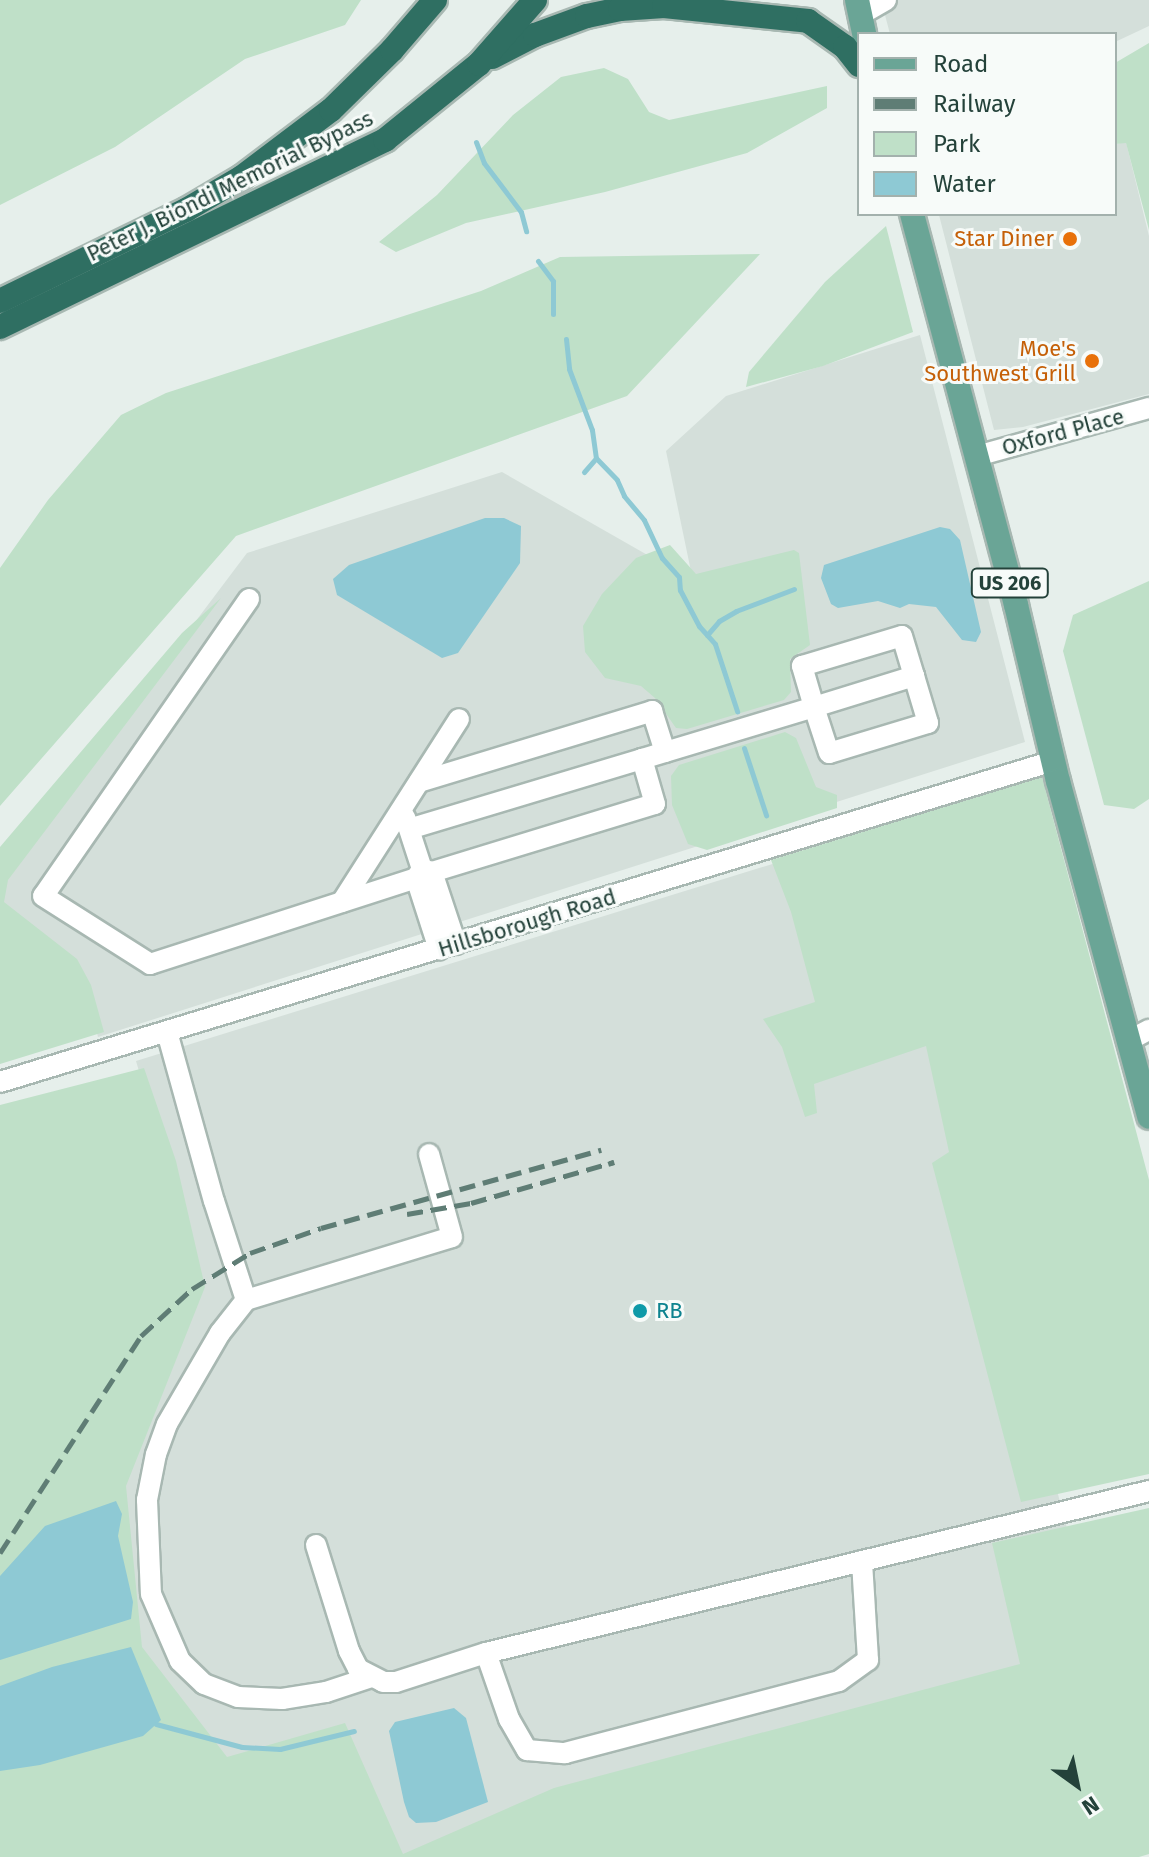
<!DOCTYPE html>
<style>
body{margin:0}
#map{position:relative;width:1149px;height:1857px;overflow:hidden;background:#e6efeb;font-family:"Fira Sans",sans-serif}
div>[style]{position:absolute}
.built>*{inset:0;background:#d4dfda}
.green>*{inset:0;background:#bfe0c8}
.water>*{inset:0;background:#8ec9d4}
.stream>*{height:5px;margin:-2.5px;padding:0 2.5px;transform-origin:2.5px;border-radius:2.5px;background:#8ec9d4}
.roads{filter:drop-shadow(2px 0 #a8b8b2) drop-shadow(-2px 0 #a8b8b2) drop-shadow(0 2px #a8b8b2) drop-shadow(0 -2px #a8b8b2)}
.minor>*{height:20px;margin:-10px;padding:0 10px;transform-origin:10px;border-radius:10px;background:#fff}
.major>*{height:24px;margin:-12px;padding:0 12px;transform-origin:12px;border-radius:12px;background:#6aa596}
.highway>*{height:24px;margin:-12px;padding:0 12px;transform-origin:12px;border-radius:12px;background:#2f6f62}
.rail>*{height:5px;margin-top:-2.5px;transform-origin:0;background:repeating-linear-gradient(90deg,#5f7d75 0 16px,transparent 0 24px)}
.dots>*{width:22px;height:22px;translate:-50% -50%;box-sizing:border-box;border:4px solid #f7fbf9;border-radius:50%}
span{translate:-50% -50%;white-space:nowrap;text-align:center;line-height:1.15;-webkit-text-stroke:6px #f7fbf9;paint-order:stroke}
.shield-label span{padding:2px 6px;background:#f7fbf9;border:2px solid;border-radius:6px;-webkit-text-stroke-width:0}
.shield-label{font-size:20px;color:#24423a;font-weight:700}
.street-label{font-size:22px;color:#24423a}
.food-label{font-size:22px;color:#c56008}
.right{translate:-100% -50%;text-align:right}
.culture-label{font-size:22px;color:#0d838f}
.left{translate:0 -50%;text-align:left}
.legend{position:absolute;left:857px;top:32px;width:260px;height:184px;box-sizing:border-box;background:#f7fbf9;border:2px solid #a3b1ad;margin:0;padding:10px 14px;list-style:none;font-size:24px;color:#24423a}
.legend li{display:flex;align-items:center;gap:16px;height:40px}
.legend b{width:40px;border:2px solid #a3b1ad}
.north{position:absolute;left:1037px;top:1745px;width:80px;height:80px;-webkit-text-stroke:6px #f7fbf9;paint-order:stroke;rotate:147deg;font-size:22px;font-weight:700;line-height:32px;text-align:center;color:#24423a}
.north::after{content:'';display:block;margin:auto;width:28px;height:36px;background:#24423a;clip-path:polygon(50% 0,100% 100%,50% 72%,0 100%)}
</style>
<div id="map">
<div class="built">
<div style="clip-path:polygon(881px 0,1149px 0,1149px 26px,1115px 42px,1115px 34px,890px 34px)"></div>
<div style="clip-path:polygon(1126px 142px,1149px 236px,1149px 394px,1023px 427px,994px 430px,939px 215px,1115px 214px,1115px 144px)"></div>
<div style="clip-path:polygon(920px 335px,1025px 742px,98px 1037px,81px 968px,0 910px,0 881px,247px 553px,502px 472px,693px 581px,666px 451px,726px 396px)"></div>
<div style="clip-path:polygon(882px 830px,1103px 1664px,414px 1857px,382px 1857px,175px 1774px,90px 1492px,194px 1259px,136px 1061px)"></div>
</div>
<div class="green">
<div style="clip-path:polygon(0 0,361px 0,345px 25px,245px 59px,115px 147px,0 205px)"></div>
<div style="clip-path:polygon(1149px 43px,1149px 230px,1126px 143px,1115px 144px,1115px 63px)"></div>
<div style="clip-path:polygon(604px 68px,628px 79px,649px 112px,669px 120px,827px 86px,827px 108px,747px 153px,605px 192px,466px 223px,396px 252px,379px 242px,437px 195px,513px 115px,561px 77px)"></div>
<div style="clip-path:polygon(886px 226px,913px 332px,823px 366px,746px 387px,749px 372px,825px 282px)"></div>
<div style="clip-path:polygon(760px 254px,627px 396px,236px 536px,0 806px,0 568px,48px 500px,121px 415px,166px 393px,481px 291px,560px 257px)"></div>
<div style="clip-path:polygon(670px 545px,696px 574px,794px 550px,799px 553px,810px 645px,790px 659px,791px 692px,784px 700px,687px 729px,676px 728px,655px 698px,641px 686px,605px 678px,585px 652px,583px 626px,602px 594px,636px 558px)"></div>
<div style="clip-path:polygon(1149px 581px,1149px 799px,1134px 809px,1104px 805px,1063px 651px,1073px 615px)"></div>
<div style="clip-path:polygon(221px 598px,8px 880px,4px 902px,77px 959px,91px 985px,104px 1032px,0 1064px,0 847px,182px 633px)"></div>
<div style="clip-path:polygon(785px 732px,796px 738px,816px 787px,837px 795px,837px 808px,707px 850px,688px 844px,672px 805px,671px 776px,679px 765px)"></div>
<div style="clip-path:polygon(1042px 777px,1149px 1180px,1149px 1474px,1021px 1502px,932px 1163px,949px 1152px,926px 1046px,814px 1084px,817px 1113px,805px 1117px,782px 1047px,763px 1019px,815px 1002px,791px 912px,771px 860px)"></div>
<div style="clip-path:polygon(144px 1068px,176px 1161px,205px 1287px,126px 1486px,142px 1647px,227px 1757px,345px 1723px,403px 1854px,554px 1788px,1020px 1664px,992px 1543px,1149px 1508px,1149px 1854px,1139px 1857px,0 1857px,0 1105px)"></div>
</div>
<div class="water">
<div style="clip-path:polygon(485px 518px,504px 518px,521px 526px,520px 563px,458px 653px,442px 658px,337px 595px,333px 579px,349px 565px)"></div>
<div style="clip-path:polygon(940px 527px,950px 529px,960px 540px,981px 632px,976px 642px,962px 640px,936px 607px,909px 604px,900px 608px,878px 601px,838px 608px,831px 604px,821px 578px,824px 565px)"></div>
<div style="clip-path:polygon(116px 1501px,122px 1514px,118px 1536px,133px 1602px,131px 1619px,0 1660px,0 1576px,45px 1526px)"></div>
<div style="clip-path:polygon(131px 1647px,161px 1720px,143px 1736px,40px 1765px,0 1771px,0 1686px,52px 1667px)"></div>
<div style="clip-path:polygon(454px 1708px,466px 1718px,488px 1802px,436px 1822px,416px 1823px,409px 1817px,404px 1802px,389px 1731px,395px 1722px)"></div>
</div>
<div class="stream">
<div style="left:476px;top:142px;width:22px;rotate:69deg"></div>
<div style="left:484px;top:163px;width:61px;rotate:52.9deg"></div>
<div style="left:521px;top:212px;width:20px;rotate:75deg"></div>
<div style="left:538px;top:261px;width:25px;rotate:53deg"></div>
<div style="left:553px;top:281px;width:33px;rotate:90deg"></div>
<div style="left:566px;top:339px;width:30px;rotate:84deg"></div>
<div style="left:569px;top:369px;width:65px;rotate:69.3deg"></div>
<div style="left:592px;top:430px;width:28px;rotate:82deg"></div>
<div style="left:596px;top:458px;width:30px;rotate:46deg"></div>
<div style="left:617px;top:480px;width:17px;rotate:66deg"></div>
<div style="left:624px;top:496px;width:31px;rotate:50deg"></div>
<div style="left:644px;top:520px;width:42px;rotate:64.7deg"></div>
<div style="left:662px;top:558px;width:25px;rotate:48deg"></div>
<div style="left:679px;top:577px;width:13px;rotate:86deg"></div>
<div style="left:680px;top:590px;width:41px;rotate:62.2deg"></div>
<div style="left:699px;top:626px;width:24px;rotate:48deg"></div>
<div style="left:715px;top:644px;width:71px;rotate:71.8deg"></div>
<div style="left:584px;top:472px;width:18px;rotate:-49deg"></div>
<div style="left:707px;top:635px;width:18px;rotate:-49deg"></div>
<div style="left:719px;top:621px;width:20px;rotate:-30deg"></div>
<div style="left:736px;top:611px;width:62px;rotate:-20.8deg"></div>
<div style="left:744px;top:748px;width:71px;rotate:71.8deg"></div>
<div style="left:156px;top:1724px;width:89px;rotate:15deg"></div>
<div style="left:242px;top:1747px;width:38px;rotate:3deg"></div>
<div style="left:280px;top:1749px;width:76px;rotate:-13.7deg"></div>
</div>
<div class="roads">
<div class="minor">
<div style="left:860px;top:15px;width:30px;rotate:-30deg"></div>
<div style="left:977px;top:456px;width:179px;rotate:-15.6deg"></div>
<div style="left:249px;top:599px;width:361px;rotate:124.7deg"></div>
<div style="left:43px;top:896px;width:127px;rotate:32.4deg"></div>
<div style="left:150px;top:964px;width:280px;rotate:-17.9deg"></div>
<div style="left:416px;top:878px;width:11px;rotate:-56deg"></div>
<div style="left:422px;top:869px;width:10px;rotate:17deg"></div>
<div style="left:432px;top:872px;width:233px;rotate:-17deg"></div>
<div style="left:655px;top:804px;width:47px;rotate:-106.1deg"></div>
<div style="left:642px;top:759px;width:243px;rotate:163.3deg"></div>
<div style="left:914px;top:676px;width:49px;rotate:73.4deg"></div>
<div style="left:928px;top:723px;width:103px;rotate:163.1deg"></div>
<div style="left:829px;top:753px;width:48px;rotate:-108.1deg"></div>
<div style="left:814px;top:707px;width:105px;rotate:-17.2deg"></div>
<div style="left:642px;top:759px;width:180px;rotate:-16.8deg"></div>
<div style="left:814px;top:707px;width:43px;rotate:-106.3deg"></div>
<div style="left:802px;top:666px;width:104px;rotate:-16.7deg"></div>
<div style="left:902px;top:636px;width:42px;rotate:73.3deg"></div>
<div style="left:419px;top:782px;width:244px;rotate:-16.9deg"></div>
<div style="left:652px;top:711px;width:43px;rotate:72.4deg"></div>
<div style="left:405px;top:817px;width:55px;rotate:71.9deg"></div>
<div style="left:432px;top:872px;width:76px;rotate:71.6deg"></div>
<div style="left:416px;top:878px;width:75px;rotate:72.1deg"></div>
<div style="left:342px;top:902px;width:217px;rotate:-57.4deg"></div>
<div style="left:167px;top:1032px;width:175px;rotate:74.5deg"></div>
<div style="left:214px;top:1201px;width:104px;rotate:72.1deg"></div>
<div style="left:246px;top:1300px;width:215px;rotate:-17deg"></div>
<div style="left:452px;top:1237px;width:86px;rotate:-105.5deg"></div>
<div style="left:1128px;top:1041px;width:24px;rotate:-28deg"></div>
<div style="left:0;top:1082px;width:1101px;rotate:-16.95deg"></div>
<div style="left:246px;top:1300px;width:42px;rotate:128.2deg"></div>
<div style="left:220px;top:1333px;width:105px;rotate:120.2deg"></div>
<div style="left:167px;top:1424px;width:32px;rotate:110deg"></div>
<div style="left:156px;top:1454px;width:47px;rotate:101.1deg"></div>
<div style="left:147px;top:1500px;width:94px;rotate:87.6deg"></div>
<div style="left:151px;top:1594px;width:73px;rotate:66.6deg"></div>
<div style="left:180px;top:1661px;width:33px;rotate:44deg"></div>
<div style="left:204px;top:1684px;width:36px;rotate:21deg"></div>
<div style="left:238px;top:1697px;width:44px;rotate:2.6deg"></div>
<div style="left:282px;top:1699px;width:45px;rotate:-9deg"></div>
<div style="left:326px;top:1692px;width:47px;rotate:-18.4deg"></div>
<div style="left:316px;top:1545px;width:111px;rotate:72.7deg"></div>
<div style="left:349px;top:1651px;width:20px;rotate:63deg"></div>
<div style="left:358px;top:1669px;width:28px;rotate:27deg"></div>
<div style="left:383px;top:1682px;width:13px"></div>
<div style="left:396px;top:1682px;width:95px;rotate:-17.9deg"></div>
<div style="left:486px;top:1653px;width:683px;rotate:-13.73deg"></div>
<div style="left:486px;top:1653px;width:70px;rotate:70.8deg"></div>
<div style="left:509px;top:1719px;width:36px;rotate:60deg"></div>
<div style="left:527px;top:1750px;width:38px;rotate:5deg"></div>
<div style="left:565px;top:1753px;width:283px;rotate:-14.7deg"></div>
<div style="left:839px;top:1681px;width:36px;rotate:-36deg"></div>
<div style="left:868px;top:1660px;width:99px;rotate:-93.5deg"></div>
</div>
<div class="major">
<div style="left:857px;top:0;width:35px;rotate:78deg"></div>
<div style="left:912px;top:214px;width:405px;rotate:75.1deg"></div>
<div style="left:1016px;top:605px;width:181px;rotate:76.6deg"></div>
<div style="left:1058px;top:781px;width:348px;rotate:74.8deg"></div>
</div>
<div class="highway">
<div style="left:492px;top:57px;width:48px;rotate:-27.1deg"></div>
<div style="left:535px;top:35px;width:55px;rotate:-20.1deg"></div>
<div style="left:587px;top:16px;width:34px;rotate:-12deg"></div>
<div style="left:620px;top:9px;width:44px;rotate:-3.9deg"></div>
<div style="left:664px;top:6px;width:145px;rotate:5.9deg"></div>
<div style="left:808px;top:21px;width:45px;rotate:35.1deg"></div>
<div style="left:845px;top:47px;width:23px;rotate:52deg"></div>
<div style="left:0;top:301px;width:207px;rotate:-26.1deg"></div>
<div style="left:186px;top:210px;width:65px;rotate:-30.5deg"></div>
<div style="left:242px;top:177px;width:111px;rotate:-37deg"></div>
<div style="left:331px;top:110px;width:86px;rotate:-44.5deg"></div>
<div style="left:392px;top:50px;width:66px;rotate:-49.3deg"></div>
<div style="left:0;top:327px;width:428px;rotate:-25.9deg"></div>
<div style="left:385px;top:140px;width:121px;rotate:-39deg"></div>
<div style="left:479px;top:64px;width:85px;rotate:-48.8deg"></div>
</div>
</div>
<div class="rail">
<div style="left:407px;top:1214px;width:65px;rotate:-9.8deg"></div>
<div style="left:471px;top:1203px;width:149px;rotate:-16deg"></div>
<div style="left:614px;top:1162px;width:6px;rotate:162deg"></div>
<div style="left:0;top:1553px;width:259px;rotate:-57deg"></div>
<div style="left:141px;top:1336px;width:69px;rotate:-42.7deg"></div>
<div style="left:192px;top:1289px;width:68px;rotate:-31.8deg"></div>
<div style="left:250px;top:1253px;width:75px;rotate:-19.4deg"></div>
<div style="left:321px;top:1228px;width:291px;rotate:-15.6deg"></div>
</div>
<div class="dots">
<div style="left:1070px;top:239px;background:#e8710a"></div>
<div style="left:1092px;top:361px;background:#e8710a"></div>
<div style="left:640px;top:1311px;background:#0f9aa8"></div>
</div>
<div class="shield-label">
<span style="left:1010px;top:583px">US 206</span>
</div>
<div class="street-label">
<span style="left:230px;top:186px;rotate:-26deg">Peter J. Biondi Memorial Bypass</span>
<span style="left:1063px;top:432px;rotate:-15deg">Oxford Place</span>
<span style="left:527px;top:923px;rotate:-17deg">Hillsborough Road</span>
</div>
<div class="food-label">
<span class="right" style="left:1054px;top:239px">Star Diner</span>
<span class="right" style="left:1076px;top:361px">Moe's<br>Southwest Grill</span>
</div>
<div class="culture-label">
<span class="left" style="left:656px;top:1311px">RB</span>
</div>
<ul class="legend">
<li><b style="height:10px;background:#6aa596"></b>Road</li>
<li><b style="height:10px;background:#5f7d75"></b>Railway</li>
<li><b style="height:22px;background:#bfe0c8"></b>Park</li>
<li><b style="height:22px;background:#8ec9d4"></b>Water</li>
</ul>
<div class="north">N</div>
</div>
